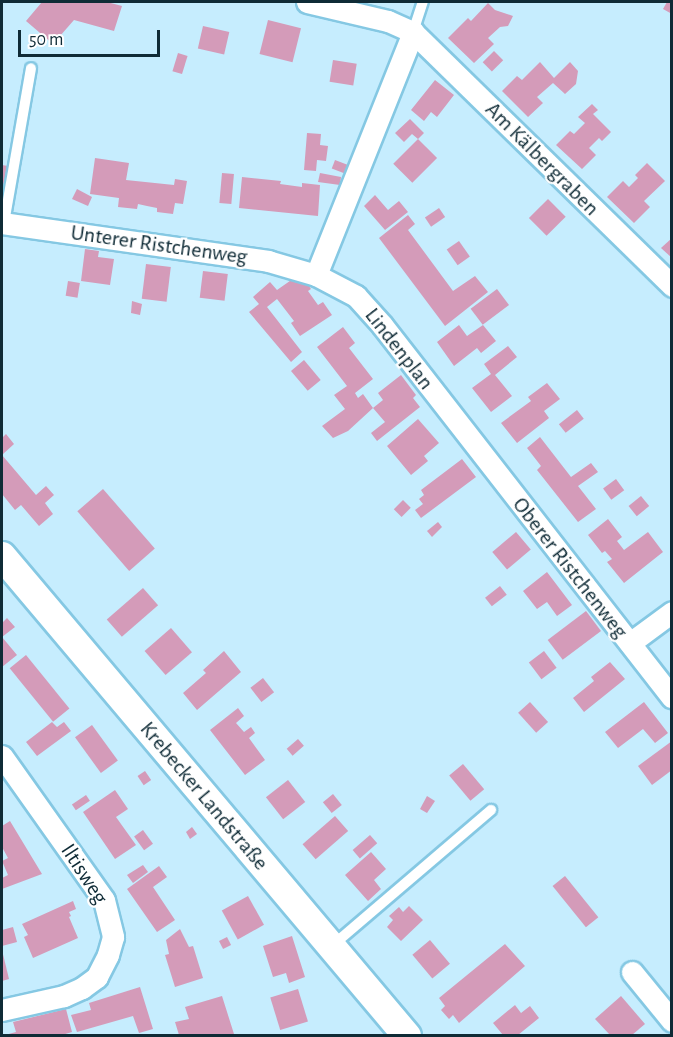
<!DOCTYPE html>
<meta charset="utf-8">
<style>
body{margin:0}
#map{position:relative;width:673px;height:1037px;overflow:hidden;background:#c6edfe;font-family:"Alegreya Sans",sans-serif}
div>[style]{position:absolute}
.building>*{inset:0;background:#d49bb9;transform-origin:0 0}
.roads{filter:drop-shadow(2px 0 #85c8e3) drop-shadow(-2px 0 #85c8e3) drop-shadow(0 2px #85c8e3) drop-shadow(0 -2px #85c8e3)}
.service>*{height:10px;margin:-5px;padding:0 5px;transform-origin:5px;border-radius:5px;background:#fff}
.minor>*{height:21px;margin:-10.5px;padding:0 10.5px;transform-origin:10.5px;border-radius:10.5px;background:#fff}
.secondary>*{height:28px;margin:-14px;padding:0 14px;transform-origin:14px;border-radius:14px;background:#fff}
span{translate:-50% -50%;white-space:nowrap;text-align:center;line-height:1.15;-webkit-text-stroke:4.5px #fff;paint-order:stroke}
.street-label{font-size:22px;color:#0f2b36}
.frame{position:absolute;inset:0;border:3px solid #0f2b36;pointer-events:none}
.scale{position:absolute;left:18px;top:30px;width:142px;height:27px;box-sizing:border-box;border:3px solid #0f2b36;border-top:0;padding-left:8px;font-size:18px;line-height:21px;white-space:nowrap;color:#0f2b36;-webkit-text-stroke:4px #fff;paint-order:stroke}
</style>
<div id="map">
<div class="building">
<div style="clip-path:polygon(42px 2px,107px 2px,122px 6px,114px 31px,74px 20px,53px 44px,26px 21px)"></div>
<div style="clip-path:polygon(667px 2px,672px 2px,672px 14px,663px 9px)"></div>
<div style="clip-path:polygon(488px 3px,495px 10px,513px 16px,508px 26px,500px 27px,488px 38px,494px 44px,474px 63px,448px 38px,468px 18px,471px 21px)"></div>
<div style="left:268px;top:20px;width:34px;height:35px;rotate:14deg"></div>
<div style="left:203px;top:26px;width:27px;height:23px;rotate:13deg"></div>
<div style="left:494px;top:51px;width:13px;height:16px;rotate:45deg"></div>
<div style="left:178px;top:53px;width:10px;height:19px;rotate:17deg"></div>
<div style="left:333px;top:60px;width:24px;height:22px;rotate:9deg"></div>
<div style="clip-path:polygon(540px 62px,554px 78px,570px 62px,578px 71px,576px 84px,565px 94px,553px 83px,537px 97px,543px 103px,528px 117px,502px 91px,517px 76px,522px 80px)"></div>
<div style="clip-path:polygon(435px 80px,454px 95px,437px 117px,431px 112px,424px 121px,411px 110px)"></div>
<div style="clip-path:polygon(592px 104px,598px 110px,593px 114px,611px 132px,602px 141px,599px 138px,589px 148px,596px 155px,582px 169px,556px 145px,570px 131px,574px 134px,585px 123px,578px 117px)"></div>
<div style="clip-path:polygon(410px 119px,424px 133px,418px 139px,412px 134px,404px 142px,395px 133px)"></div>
<div style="clip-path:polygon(307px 133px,321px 134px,320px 145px,328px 146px,326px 161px,317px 160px,316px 171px,304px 170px)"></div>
<div style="left:418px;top:139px;width:27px;height:35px;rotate:45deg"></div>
<div style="clip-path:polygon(95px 158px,129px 163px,126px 180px,174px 185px,175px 179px,187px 181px,183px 204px,175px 203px,173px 214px,157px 212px,157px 208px,147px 206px,138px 204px,137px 209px,118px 207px,119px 198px,90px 194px)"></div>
<div style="left:335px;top:160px;width:14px;height:9px;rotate:21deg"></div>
<div style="clip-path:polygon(647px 163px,665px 181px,644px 201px,650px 207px,634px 223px,607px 197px,623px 181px,629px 187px,638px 178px,635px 175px)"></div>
<div style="clip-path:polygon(2px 165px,8px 166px,5px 190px,2px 189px)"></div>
<div style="left:222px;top:173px;width:12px;height:30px;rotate:5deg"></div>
<div style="clip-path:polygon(320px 173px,341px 177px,340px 185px,318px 182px)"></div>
<div style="clip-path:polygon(242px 177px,281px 181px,280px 184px,302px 187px,302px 183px,320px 185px,318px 216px,239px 208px)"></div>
<div style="clip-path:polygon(77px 189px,92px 197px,88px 206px,72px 199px)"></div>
<div style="clip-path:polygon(375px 195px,388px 210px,399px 201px,408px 212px,385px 230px,364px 206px)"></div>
<div style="left:548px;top:199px;width:25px;height:27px;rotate:45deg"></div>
<div style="left:439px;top:208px;width:11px;height:17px;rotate:56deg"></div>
<div style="clip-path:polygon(408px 215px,415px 224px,408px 230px,453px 291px,475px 276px,488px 292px,445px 326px,379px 238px)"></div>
<div style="clip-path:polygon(672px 238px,672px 258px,661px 248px)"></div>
<div style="left:459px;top:241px;width:19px;height:15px;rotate:55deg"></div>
<div style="clip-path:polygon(85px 249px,99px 251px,98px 257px,114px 259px,110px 285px,81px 281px)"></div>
<div style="left:146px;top:264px;width:25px;height:35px;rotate:7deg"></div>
<div style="left:203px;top:271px;width:25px;height:27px;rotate:7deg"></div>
<div style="clip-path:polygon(297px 276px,304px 279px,311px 289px,308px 291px,318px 305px,323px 302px,332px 315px,300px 336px,291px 323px,294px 321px,277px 299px,267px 307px,302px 352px,291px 362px,249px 312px,259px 304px,253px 297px,270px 282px,277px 290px)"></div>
<div style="left:68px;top:281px;width:12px;height:15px;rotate:9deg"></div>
<div style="left:497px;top:289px;width:20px;height:33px;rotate:53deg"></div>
<div style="clip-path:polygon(132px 301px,142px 304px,140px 315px,131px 313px)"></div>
<div style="clip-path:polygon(459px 325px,467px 336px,483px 325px,496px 341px,481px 353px,477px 348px,454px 366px,437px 342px)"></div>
<div style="clip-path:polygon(343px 327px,355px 343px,349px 348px,373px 379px,355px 393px,358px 398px,363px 394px,373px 408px,348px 431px,333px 438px,322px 426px,345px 409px,334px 395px,347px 386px,317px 347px)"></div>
<div style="clip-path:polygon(508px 346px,517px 357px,495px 375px,512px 396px,491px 412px,472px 388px,491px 374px,484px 364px)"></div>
<div style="left:304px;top:360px;width:26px;height:17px;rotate:50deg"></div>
<div style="clip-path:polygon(401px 375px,416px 395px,413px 398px,420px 407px,377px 441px,371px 433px,385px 422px,373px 408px,383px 400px,378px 393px)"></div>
<div style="clip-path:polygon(547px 383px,560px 399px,544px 411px,549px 418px,517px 443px,501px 423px,531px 401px,528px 397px)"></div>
<div style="left:577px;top:410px;width:11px;height:23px;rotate:52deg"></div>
<div style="clip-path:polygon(418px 419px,439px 443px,424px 456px,428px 461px,411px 475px,387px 446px)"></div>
<div style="clip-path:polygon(6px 434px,14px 444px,2px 455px,36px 495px,46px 486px,54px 495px,45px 503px,53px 514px,39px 526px,21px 505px,15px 510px,2px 494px,2px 438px)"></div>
<div style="clip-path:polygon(540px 437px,571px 477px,591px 463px,598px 472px,578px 486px,596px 509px,578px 522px,537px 470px,541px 466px,527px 448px)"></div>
<div style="clip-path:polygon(462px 459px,476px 477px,421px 518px,415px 510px,423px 504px,419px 499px,424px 495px,421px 490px)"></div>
<div style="left:616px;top:479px;width:14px;height:16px;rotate:54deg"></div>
<div style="left:103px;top:489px;width:79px;height:34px;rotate:49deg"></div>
<div style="left:641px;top:496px;width:13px;height:16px;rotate:51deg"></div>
<div style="left:403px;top:500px;width:11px;height:13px;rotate:45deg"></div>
<div style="clip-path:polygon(608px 519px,622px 537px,617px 541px,624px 550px,648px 532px,663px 552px,624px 583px,607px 562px,612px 559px,605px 551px,602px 553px,588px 535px)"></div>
<div style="clip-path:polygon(438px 522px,442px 527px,432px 537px,427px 531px)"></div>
<div style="left:516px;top:532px;width:23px;height:31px;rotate:50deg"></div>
<div style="clip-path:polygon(547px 572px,572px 605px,557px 616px,547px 602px,537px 609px,523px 591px)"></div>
<div style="left:500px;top:586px;width:11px;height:19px;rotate:52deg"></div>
<div style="left:143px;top:588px;width:23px;height:48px;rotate:49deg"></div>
<div style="left:586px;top:611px;width:25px;height:48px;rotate:53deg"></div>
<div style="clip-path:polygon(7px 618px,15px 627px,2px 637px,17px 655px,2px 667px,2px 623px)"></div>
<div style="left:171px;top:628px;width:32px;height:35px;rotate:49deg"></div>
<div style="clip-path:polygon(224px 651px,241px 672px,197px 710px,183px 693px,206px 673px,203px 670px)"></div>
<div style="left:544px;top:651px;width:21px;height:19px;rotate:53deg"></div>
<div style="left:26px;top:655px;width:69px;height:21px;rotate:51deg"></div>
<div style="clip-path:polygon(610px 662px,625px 679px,584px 712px,573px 698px,594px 681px,591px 677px)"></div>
<div style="left:263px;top:678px;width:18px;height:16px;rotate:52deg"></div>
<div style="left:530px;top:702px;width:27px;height:16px;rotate:48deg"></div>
<div style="clip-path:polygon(644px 702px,668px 733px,655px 743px,643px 729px,618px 748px,605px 732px)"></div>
<div style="clip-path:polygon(238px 708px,244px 716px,236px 723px,244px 732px,251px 727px,255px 733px,249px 738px,265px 760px,245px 775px,210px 730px)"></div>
<div style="clip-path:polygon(52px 722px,57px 727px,64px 722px,71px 731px,37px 756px,26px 742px)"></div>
<div style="left:92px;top:725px;width:44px;height:21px;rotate:54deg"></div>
<div style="left:298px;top:739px;width:9px;height:15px;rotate:49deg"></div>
<div style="clip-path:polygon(672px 741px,672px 770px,652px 785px,638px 766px)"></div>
<div style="left:463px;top:764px;width:33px;height:18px;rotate:50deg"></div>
<div style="left:145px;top:771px;width:11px;height:9px;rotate:56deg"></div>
<div style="left:288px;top:780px;width:28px;height:28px;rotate:52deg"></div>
<div style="clip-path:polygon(115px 790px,128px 809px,116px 817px,136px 845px,115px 859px,83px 812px)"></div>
<div style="left:333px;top:794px;width:14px;height:13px;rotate:51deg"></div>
<div style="left:86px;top:795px;width:7px;height:17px;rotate:56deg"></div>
<div style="clip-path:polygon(427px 796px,435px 801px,427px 813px,420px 809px)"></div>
<div style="left:335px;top:816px;width:20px;height:43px;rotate:49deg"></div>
<div style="clip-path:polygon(10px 821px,42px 874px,2px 889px,2px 878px,8px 875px,2px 861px,8px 858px,2px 847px,2px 826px)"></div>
<div style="clip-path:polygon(192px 827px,197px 834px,190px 839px,186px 832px)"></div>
<div style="left:143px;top:830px;width:17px;height:11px;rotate:54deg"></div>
<div style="left:370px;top:835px;width:11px;height:23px;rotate:49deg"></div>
<div style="clip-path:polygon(371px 852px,386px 869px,374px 880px,381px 889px,368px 901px,345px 875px)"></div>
<div style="clip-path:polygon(143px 865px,148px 872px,133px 883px,127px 875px)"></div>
<div style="clip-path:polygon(159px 866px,167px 877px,153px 887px,175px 920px,157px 932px,127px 889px)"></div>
<div style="left:565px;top:876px;width:53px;height:16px;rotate:51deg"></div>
<div style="left:248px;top:896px;width:33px;height:30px;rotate:61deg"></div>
<div style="clip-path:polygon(73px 901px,76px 909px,69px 912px,71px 916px,69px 917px,78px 938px,33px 958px,24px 937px,28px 935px,22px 924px)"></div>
<div style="clip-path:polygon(409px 906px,423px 920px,401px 941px,387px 927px,393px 920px,389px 916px,399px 907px,403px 912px)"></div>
<div style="clip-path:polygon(13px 927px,17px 942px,2px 946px,2px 930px)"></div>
<div style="clip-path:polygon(180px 929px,189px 947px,193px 946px,203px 978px,175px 987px,165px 955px,169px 954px,166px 940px)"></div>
<div style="clip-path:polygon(292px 936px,305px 977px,289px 983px,286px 973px,273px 977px,263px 946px)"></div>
<div style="left:227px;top:937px;width:9px;height:9px;rotate:63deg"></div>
<div style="left:430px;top:940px;width:31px;height:23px;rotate:50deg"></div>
<div style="clip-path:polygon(505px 944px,525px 966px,459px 1023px,453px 1015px,449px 1019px,441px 1010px,445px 1006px,439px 998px)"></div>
<div style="clip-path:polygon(2px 950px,9px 979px,2px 981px)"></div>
<div style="clip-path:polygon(140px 987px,153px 1029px,139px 1033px,133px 1016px,77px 1032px,71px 1015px,91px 1010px,89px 1003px)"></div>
<div style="left:298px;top:989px;width:34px;height:29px;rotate:73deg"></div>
<div style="clip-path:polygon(222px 996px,234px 1034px,179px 1035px,175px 1022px,189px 1019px,185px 1007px)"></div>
<div style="clip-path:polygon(621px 996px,645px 1024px,632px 1035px,610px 1035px,595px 1019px)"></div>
<div style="clip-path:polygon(515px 1005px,521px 1013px,530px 1006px,539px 1018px,518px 1035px,503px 1035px,493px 1023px)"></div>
<div style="clip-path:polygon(66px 1009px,72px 1032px,62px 1035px,5px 1035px,16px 1032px,13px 1022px)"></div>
</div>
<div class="roads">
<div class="service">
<div style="left:413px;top:32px;width:32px;rotate:-72deg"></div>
<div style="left:4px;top:223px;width:157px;rotate:-80.1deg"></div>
<div style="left:333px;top:945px;width:208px;rotate:-40.5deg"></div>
</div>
<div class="minor">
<div style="left:307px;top:2px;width:83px;rotate:13.2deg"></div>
<div style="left:388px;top:21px;width:27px;rotate:24deg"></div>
<div style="left:413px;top:32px;width:363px;rotate:44.4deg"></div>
<div style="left:2px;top:223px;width:269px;rotate:8.1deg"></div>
<div style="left:268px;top:261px;width:50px;rotate:16.3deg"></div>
<div style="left:316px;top:275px;width:45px;rotate:27.7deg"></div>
<div style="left:356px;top:296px;width:39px;rotate:48deg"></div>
<div style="left:382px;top:325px;width:472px;rotate:52.1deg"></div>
<div style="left:316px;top:275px;width:262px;rotate:-68.2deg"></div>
<div style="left:630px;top:643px;width:52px;rotate:-36.4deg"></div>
<div style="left:2px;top:756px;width:176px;rotate:54.7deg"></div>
<div style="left:104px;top:900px;width:38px;rotate:76deg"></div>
<div style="left:113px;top:937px;width:19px;rotate:106deg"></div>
<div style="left:108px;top:955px;width:25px;rotate:117deg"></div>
<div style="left:97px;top:977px;width:19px;rotate:144deg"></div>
<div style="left:82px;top:988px;width:20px;rotate:156deg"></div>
<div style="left:64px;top:996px;width:64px;rotate:167.3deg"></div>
<div style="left:632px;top:972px;width:63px;rotate:50.8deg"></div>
</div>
<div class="secondary">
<div style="left:2px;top:556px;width:628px;rotate:49.84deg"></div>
</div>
</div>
<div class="street-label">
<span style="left:542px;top:159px;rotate:45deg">Am Kälbergraben</span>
<span style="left:159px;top:245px;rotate:8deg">Unterer Ristchenweg</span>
<span style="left:399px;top:349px;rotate:52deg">Lindenplan</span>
<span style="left:570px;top:568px;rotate:52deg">Oberer Ristchenweg</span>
<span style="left:204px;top:796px;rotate:50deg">Krebecker Landstraße</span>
<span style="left:84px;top:874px;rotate:57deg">Iltisweg</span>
</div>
<div class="frame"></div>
<div class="scale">50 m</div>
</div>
